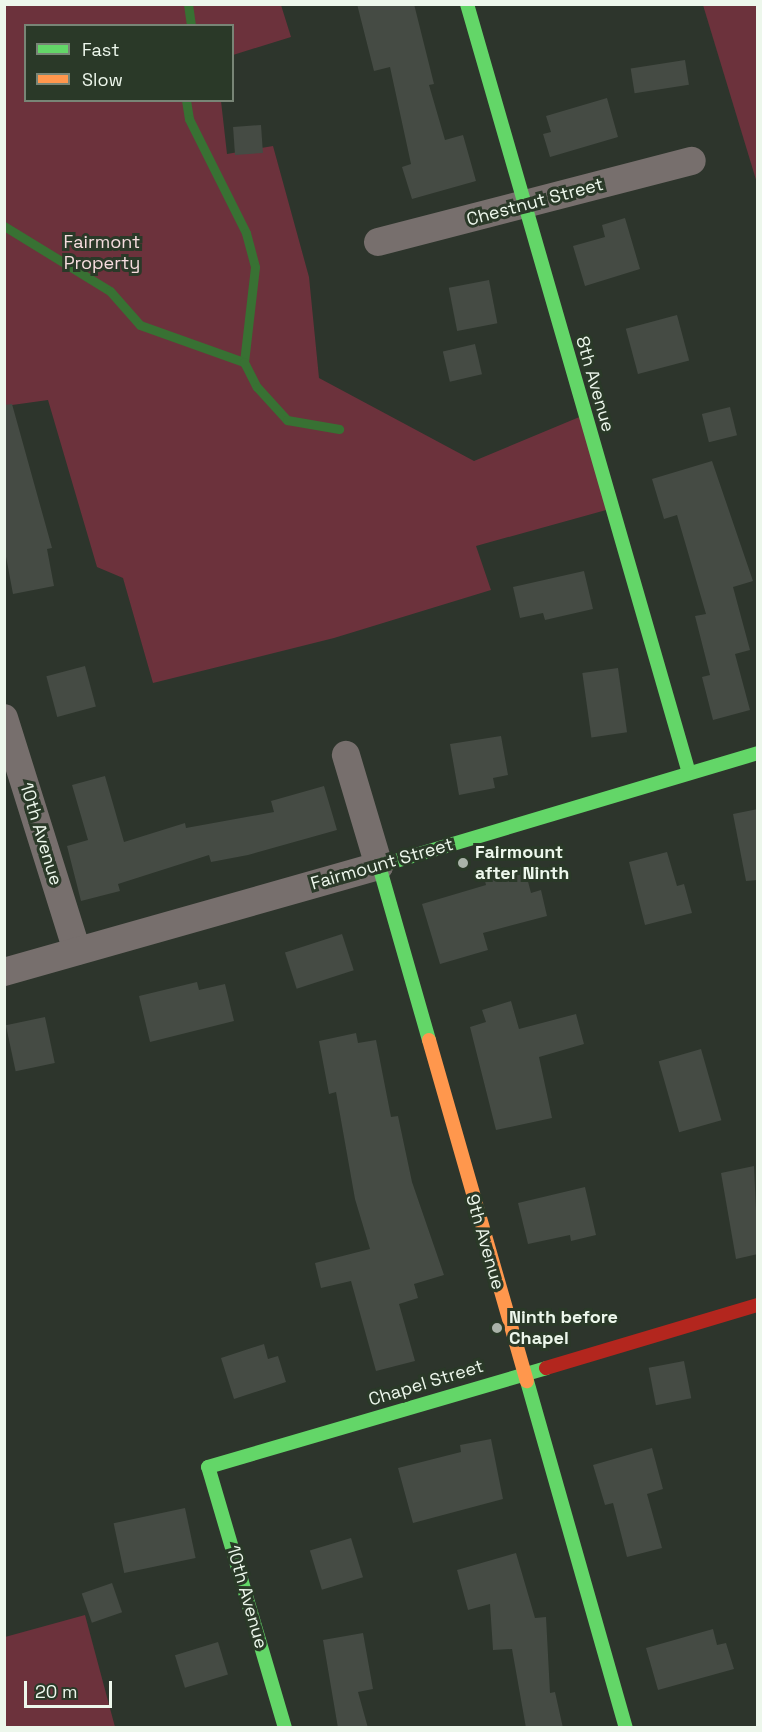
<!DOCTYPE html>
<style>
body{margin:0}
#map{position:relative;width:762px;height:1732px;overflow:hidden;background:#2d352c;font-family:"Space Grotesk",sans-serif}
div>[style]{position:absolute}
.green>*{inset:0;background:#6c323c}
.stream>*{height:9px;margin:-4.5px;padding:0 4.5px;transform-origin:4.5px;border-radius:4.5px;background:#387133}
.building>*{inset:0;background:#454b44;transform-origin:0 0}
.street>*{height:28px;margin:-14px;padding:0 14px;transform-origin:14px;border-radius:14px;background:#776f6d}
.fast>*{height:14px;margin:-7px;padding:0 7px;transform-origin:7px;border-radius:7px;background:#63d668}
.slow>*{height:14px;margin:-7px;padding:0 7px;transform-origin:7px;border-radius:7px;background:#ff974d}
.jam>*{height:14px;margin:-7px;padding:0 7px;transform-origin:7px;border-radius:7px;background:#b3261e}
.dots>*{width:16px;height:16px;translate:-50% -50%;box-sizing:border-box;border:3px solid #2a3928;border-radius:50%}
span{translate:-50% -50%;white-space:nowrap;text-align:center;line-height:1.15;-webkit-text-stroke:6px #2a3928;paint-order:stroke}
.street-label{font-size:18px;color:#edf7ec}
.park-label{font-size:18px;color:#f6dcde}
.poi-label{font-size:18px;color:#edf7ec;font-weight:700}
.left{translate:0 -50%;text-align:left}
.frame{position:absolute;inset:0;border:6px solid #edf7ec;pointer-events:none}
.legend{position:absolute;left:24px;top:24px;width:210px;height:78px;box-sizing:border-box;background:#2a3928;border:2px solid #788576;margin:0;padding:8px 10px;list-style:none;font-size:18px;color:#edf7ec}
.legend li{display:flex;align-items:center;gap:12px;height:30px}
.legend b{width:30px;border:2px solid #788576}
.scale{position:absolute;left:24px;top:1681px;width:88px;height:27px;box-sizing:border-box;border:3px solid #edf7ec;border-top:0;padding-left:8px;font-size:18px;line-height:21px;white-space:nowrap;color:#edf7ec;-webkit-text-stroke:4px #2a3928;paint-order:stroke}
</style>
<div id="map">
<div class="green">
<div style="clip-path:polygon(4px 5px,281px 5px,291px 37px,233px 55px,232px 26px,26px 26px,26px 100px,221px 101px,227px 154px,273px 146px,309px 277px,319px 378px,474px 461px,589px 413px,617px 507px,476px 546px,491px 590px,334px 638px,153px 683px,123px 578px,97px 567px,48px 400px,5px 406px)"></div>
<div style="clip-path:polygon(703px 5px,757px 5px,757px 183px)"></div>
<div style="clip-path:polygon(85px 1615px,115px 1727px,5px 1727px,5px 1637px)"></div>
</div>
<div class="stream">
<div style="left:188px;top:4px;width:22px;rotate:82deg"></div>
<div style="left:186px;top:100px;width:19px;rotate:81deg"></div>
<div style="left:189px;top:119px;width:127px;rotate:63.4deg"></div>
<div style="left:246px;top:233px;width:35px;rotate:75deg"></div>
<div style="left:255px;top:267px;width:96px;rotate:96.6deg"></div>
<div style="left:4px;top:226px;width:124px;rotate:31.5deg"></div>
<div style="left:110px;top:291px;width:45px;rotate:48.6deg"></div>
<div style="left:140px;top:325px;width:110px;rotate:19.6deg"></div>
<div style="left:244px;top:362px;width:28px;rotate:63deg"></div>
<div style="left:257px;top:387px;width:45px;rotate:47.7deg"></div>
<div style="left:287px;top:420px;width:53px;rotate:9.8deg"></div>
</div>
<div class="building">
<div style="clip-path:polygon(357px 4px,414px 4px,434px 84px,429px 85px,445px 140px,463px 135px,476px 181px,412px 199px,402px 167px,411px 164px,390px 67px,374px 71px)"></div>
<div style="left:685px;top:60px;width:25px;height:55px;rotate:81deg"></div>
<div style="clip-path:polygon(607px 98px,618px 137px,550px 157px,543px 134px,551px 132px,546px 116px)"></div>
<div style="left:261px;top:125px;width:28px;height:28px;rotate:86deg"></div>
<div style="clip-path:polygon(625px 218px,640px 269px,585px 286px,573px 246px,605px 237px,602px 225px)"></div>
<div style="left:489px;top:280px;width:44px;height:41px;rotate:79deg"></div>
<div style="left:677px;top:315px;width:47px;height:53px;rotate:75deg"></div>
<div style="left:475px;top:344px;width:31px;height:33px;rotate:77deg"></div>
<div style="clip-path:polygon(12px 404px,52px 548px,47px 549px,54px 586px,13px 594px,4px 546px,4px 405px)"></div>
<div style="left:730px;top:407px;width:29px;height:29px;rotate:76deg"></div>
<div style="clip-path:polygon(712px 461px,753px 581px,733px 587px,750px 650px,735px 654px,750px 710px,713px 720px,702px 677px,710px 675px,695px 616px,706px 614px,677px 515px,664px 519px,652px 479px)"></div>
<div style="clip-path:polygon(584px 571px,593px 609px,545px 620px,543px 613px,520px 618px,513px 587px)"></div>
<div style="left:85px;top:666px;width:42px;height:40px;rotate:75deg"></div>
<div style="left:618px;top:668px;width:65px;height:36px;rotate:82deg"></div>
<div style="clip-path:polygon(501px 736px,508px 775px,493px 778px,495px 788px,459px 795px,450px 744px)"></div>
<div style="clip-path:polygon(105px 776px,124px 842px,185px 823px,186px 828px,274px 812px,271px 801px,324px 786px,337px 830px,248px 855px,211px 862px,209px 855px,118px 884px,120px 891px,81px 901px,67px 846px,88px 840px,72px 785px)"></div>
<div style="clip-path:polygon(758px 809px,758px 880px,746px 881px,733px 814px)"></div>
<div style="clip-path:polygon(667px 852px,677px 886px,684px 884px,692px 913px,645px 925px,629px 862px)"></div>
<div style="clip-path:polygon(524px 866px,531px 893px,541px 890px,547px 916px,483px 933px,488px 950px,440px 964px,422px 904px,486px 885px,484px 877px)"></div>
<div style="left:342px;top:934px;width:38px;height:60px;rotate:72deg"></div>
<div style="clip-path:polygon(197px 982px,199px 990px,225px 984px,234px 1021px,150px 1042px,139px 996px)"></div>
<div style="clip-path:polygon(511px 1001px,519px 1029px,576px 1014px,584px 1044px,539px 1057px,552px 1118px,496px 1130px,470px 1027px,486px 1022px,482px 1010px)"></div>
<div style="left:45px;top:1017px;width:47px;height:40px;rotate:78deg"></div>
<div style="clip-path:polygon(356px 1033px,358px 1043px,376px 1040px,391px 1117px,398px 1116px,412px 1182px,444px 1275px,414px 1284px,418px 1298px,399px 1304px,415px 1361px,376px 1371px,351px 1281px,321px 1288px,315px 1263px,370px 1249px,355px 1199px,336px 1092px,329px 1094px,319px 1041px)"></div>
<div style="left:701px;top:1049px;width:74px;height:44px;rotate:74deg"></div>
<div style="clip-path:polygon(754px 1166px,758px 1254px,736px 1259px,721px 1173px)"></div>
<div style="clip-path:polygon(585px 1187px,596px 1235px,571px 1241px,570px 1235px,528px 1244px,518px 1203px)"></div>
<div style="clip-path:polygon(264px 1344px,268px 1359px,278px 1356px,286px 1382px,234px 1399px,221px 1358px)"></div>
<div style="left:684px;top:1361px;width:38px;height:36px;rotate:79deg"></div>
<div style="clip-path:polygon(491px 1439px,503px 1499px,413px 1523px,398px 1468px,461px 1452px,460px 1445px)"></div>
<div style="clip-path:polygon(652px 1448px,663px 1489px,647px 1494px,662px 1548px,627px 1557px,613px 1503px,605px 1505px,593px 1465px)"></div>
<div style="left:185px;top:1508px;width:51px;height:73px;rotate:78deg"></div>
<div style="left:351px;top:1538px;width:41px;height:43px;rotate:73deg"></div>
<div style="clip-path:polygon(516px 1553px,535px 1618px,546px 1617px,550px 1693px,555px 1692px,563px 1728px,526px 1728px,512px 1649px,493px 1650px,490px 1604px,468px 1610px,457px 1570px)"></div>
<div style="left:112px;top:1583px;width:31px;height:32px;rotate:71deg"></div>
<div style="clip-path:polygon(713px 1629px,717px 1645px,726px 1643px,734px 1669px,658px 1690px,646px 1648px)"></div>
<div style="clip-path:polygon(363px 1633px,373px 1689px,358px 1692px,368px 1728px,338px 1728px,323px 1640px)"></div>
<div style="left:218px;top:1642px;width:34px;height:45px;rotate:73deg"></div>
</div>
<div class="street">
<div style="left:378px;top:242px;width:324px;rotate:-14.5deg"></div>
<div style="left:4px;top:718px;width:244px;rotate:72.6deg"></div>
<div style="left:4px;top:972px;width:390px;rotate:-15.8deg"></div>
<div style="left:379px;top:866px;width:116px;rotate:-106.6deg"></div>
</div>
<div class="fast">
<div style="left:467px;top:4px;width:800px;rotate:73.9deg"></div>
<div style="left:429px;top:1040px;width:181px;rotate:-106deg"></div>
<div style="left:379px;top:866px;width:395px;rotate:-16.6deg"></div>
<div style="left:527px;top:1381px;width:361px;rotate:74.1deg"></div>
<div style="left:285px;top:1728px;width:272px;rotate:-106.4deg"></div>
<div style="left:208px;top:1467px;width:352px;rotate:-16.3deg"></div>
</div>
<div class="slow">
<div style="left:429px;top:1040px;width:355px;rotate:74deg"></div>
</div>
<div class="jam">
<div style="left:546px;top:1368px;width:221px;rotate:-16.6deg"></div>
</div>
<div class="dots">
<div style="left:463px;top:863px;background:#aab3a9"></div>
<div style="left:497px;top:1328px;background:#aab3a9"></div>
</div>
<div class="street-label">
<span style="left:535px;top:202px;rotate:-15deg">Chestnut Street</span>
<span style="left:595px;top:384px;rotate:74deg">8th Avenue</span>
<span style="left:41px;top:834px;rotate:73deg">10th Avenue</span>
<span style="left:382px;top:864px;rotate:-16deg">Fairmount Street</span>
<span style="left:485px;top:1242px;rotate:74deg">9th Avenue</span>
<span style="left:426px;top:1383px;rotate:-17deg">Chapel Street</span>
<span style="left:247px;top:1597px;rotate:74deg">10th Avenue</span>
</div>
<div class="park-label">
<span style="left:102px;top:253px">Fairmont<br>Property</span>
</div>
<div class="poi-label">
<span class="left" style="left:475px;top:863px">Fairmount<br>after Ninth</span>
<span class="left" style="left:509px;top:1328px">Ninth before<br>Chapel</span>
</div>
<div class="frame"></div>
<ul class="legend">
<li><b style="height:8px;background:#63d668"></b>Fast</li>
<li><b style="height:8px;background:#ff974d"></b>Slow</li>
</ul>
<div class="scale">20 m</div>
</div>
